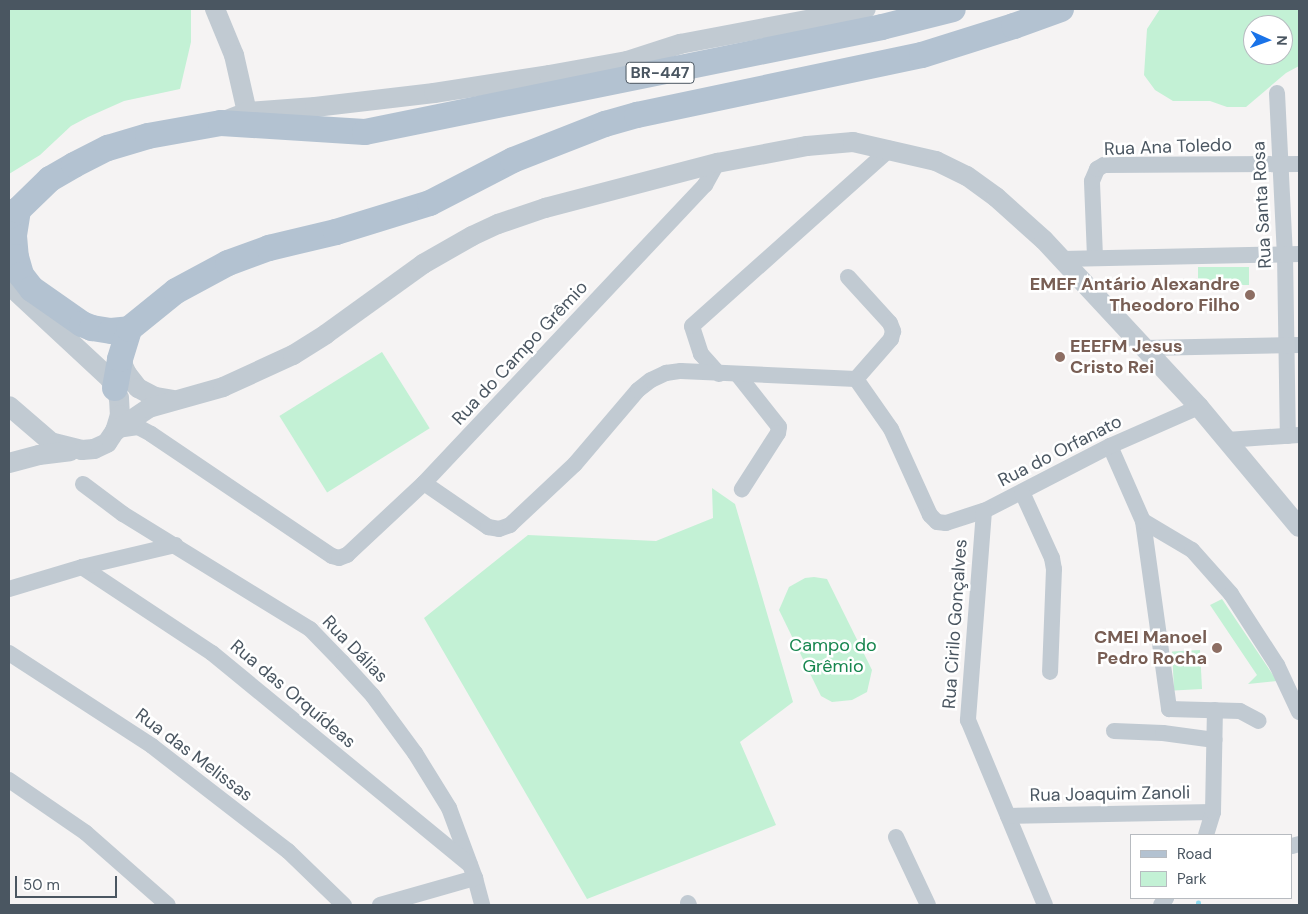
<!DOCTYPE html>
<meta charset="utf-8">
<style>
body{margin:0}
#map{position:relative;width:1308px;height:914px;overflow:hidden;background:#f5f3f3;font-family:"DM Sans",sans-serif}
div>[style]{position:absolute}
.green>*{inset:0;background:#c3f1d5;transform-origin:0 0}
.stream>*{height:4.5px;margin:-2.25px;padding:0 2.25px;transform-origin:2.25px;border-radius:2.25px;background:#90daee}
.minor>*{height:16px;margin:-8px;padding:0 8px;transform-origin:8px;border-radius:8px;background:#c1cad2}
.tertiary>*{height:20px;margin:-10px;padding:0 10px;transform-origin:10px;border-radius:10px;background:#c1cad2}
.primary>*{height:26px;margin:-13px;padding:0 13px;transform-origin:13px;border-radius:13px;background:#b3c2d1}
.dots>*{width:14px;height:14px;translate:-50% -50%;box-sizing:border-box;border:2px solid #fff;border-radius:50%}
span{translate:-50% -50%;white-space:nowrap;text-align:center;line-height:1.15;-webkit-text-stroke:5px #fff;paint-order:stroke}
.shield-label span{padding:1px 4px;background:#fff;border:1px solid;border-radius:4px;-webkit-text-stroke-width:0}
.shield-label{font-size:16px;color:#4a5661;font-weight:700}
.street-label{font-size:18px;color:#4a5661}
.education-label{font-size:18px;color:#785e54;font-weight:700}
.right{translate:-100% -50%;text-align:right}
.left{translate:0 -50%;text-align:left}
.park-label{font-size:18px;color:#17864f}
.frame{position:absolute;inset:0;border:10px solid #4a5661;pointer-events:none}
.legend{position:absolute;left:1130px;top:834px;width:162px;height:65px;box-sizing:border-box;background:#fff;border:1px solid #b7bbc0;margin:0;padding:6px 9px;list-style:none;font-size:15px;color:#4a5661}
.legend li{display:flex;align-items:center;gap:10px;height:25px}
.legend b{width:25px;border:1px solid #b7bbc0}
.north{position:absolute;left:1243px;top:15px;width:50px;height:50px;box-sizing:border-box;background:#fff;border:1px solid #b7bbc0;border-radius:50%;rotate:92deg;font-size:14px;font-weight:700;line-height:20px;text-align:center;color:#4a5661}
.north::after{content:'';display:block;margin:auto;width:18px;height:22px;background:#1a73e8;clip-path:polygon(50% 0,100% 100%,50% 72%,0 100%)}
.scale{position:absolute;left:15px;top:876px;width:102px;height:22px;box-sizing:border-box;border:2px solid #4a5661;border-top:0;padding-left:6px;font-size:15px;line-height:18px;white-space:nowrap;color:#4a5661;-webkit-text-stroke:4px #fff;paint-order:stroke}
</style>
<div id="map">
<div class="green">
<div style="clip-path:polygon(9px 9px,191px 9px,191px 42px,180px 89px,124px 101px,88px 117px,71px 126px,40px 155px,9px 174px)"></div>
<div style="clip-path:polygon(evenodd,1160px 9px,1299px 9px,1299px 66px,1286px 73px,1246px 107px,1227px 107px,1210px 101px,1173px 101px,1155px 90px,1144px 75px,1147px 29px,1160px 9px,1253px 25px,1283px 25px,1283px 55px,1253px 55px,1253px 25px)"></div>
<div style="left:1249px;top:267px;width:18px;height:51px;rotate:90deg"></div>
<div style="left:382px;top:352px;width:90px;height:121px;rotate:58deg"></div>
<div style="clip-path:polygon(712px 488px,735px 504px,793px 702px,740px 742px,776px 825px,587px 899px,424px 618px,528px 535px,656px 541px,713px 518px)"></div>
<div style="clip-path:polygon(814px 577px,827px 579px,872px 670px,867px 692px,852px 700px,832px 702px,821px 696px,779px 610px,789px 587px,805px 578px)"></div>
<div style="clip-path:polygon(1222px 599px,1277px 681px,1248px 684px,1257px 675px,1210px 605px)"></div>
<div style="left:1200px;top:650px;width:39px;height:28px;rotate:87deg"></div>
</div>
<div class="stream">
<div style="left:1198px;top:905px;width:2px;rotate:-90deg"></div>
</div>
<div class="minor">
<div style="left:1277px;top:93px;width:161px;rotate:87.2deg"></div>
<div style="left:1285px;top:254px;width:182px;rotate:89.1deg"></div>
<div style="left:1095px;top:257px;width:76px;rotate:-92.3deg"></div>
<div style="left:1092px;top:181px;width:13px;rotate:-67deg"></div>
<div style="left:1097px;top:169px;width:8px;rotate:-30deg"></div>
<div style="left:1104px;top:165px;width:195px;rotate:-0.3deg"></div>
<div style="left:1062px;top:259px;width:237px;rotate:-1.2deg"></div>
<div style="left:848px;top:277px;width:62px;rotate:47.6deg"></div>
<div style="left:890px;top:323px;width:9px;rotate:69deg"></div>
<div style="left:893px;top:331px;width:8px;rotate:104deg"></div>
<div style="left:891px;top:339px;width:53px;rotate:131.2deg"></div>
<div style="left:1144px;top:348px;width:155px;rotate:-1.1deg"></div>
<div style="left:719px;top:374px;width:27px;rotate:-132deg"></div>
<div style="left:701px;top:354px;width:29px;rotate:-108deg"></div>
<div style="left:692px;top:326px;width:266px;rotate:-41.8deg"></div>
<div style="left:738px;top:375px;width:66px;rotate:51.7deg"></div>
<div style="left:779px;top:427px;width:6px;rotate:99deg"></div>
<div style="left:778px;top:433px;width:67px;rotate:122.7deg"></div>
<div style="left:117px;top:430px;width:21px;rotate:-8deg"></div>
<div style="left:138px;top:427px;width:15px;rotate:28deg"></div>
<div style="left:151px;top:434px;width:218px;rotate:34deg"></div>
<div style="left:332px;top:556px;width:7px;rotate:16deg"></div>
<div style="left:339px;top:558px;width:9px;rotate:-21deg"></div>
<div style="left:347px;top:555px;width:105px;rotate:-43.1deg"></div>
<div style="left:424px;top:483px;width:410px;rotate:-46.7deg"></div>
<div style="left:705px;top:185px;width:25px;rotate:-61deg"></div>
<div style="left:1227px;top:440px;width:72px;rotate:-4deg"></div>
<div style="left:1110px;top:446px;width:82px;rotate:66.3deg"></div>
<div style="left:1143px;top:521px;width:190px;rotate:82.1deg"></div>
<div style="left:1169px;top:709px;width:71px;rotate:1.6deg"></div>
<div style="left:1240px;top:711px;width:21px;rotate:28deg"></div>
<div style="left:424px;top:483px;width:78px;rotate:34.5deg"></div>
<div style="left:488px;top:527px;width:11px;rotate:10deg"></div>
<div style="left:499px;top:529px;width:12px;rotate:-20deg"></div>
<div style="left:510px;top:525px;width:89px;rotate:-43.2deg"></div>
<div style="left:575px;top:464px;width:97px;rotate:-49.6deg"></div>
<div style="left:638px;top:390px;width:16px;rotate:-38deg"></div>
<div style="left:651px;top:380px;width:17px;rotate:-25deg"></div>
<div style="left:666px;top:373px;width:15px;rotate:-8deg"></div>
<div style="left:681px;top:371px;width:175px;rotate:2.6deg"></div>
<div style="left:856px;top:379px;width:61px;rotate:55deg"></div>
<div style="left:891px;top:429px;width:94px;rotate:65.6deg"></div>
<div style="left:930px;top:515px;width:10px;rotate:45deg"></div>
<div style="left:937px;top:522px;width:9px;rotate:6deg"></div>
<div style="left:946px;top:523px;width:40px;rotate:-18deg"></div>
<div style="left:984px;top:511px;width:142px;rotate:-27.3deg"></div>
<div style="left:1110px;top:446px;width:97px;rotate:-23.7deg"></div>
<div style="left:83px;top:484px;width:50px;rotate:36.9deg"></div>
<div style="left:123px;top:514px;width:220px;rotate:31.6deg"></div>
<div style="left:310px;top:629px;width:46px;rotate:45.9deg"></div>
<div style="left:342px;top:662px;width:46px;rotate:47.6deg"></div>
<div style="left:373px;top:696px;width:71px;rotate:53.6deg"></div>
<div style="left:415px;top:753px;width:65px;rotate:58.3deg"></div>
<div style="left:449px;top:808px;width:75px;rotate:69.6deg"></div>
<div style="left:475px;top:878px;width:28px;rotate:75deg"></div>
<div style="left:1022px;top:492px;width:72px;rotate:65.6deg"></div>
<div style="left:1052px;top:558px;width:11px;rotate:80deg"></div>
<div style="left:1054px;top:569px;width:103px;rotate:92.2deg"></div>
<div style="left:984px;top:511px;width:210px;rotate:94.4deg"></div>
<div style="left:968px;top:720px;width:200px;rotate:67.4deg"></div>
<div style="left:1143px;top:521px;width:57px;rotate:30.6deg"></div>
<div style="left:1192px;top:550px;width:59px;rotate:48.4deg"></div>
<div style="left:1231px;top:594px;width:85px;rotate:57.1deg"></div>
<div style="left:1277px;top:665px;width:52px;rotate:64.9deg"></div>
<div style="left:82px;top:567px;width:156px;rotate:33.5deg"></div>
<div style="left:212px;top:653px;width:334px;rotate:39.4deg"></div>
<div style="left:9px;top:589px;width:76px;rotate:-16.8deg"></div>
<div style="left:82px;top:567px;width:96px;rotate:-13.3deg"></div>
<div style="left:9px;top:653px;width:171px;rotate:33deg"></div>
<div style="left:152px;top:746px;width:172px;rotate:37.7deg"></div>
<div style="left:288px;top:851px;width:78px;rotate:44deg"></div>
<div style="left:1114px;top:731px;width:49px;rotate:2.3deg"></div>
<div style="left:1163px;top:733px;width:52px;rotate:7.7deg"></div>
<div style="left:9px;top:780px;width:93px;rotate:34.5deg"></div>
<div style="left:86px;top:833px;width:109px;rotate:41.3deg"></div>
<div style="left:1008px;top:816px;width:205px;rotate:-1.1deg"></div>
<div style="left:1206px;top:835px;width:24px;rotate:-73deg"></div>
<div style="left:1213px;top:812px;width:102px;rotate:-88.9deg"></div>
<div style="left:896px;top:837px;width:75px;rotate:64.8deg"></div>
<div style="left:1292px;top:846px;width:7px;rotate:-16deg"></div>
<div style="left:688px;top:903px;width:2px;rotate:63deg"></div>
<div style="left:380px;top:905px;width:99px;rotate:-15.9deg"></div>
<div style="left:1161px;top:905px;width:9px;rotate:-54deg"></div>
</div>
<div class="tertiary">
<div style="left:215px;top:9px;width:50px;rotate:67.6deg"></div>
<div style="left:234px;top:55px;width:58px;rotate:77.2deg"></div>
<div style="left:224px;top:121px;width:25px;rotate:-21deg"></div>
<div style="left:247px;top:112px;width:68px;rotate:-4.2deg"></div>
<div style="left:315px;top:107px;width:120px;rotate:-6.7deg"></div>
<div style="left:434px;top:93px;width:116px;rotate:-8.9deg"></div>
<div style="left:549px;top:75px;width:79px;rotate:-10.2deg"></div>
<div style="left:627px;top:61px;width:56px;rotate:-17.8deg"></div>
<div style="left:680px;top:44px;width:189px;rotate:-10.7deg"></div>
<div style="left:9px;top:285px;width:138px;rotate:42.9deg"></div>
<div style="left:110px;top:379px;width:21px;rotate:65deg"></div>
<div style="left:119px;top:398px;width:17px;rotate:87deg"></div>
<div style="left:120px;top:415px;width:17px;rotate:107deg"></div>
<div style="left:115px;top:431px;width:14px;rotate:124deg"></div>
<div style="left:107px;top:443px;width:14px;rotate:155deg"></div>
<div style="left:94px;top:449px;width:12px;rotate:175deg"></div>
<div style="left:82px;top:450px;width:32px;rotate:-166deg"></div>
<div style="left:51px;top:442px;width:55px;rotate:-139.4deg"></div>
<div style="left:120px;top:359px;width:17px;rotate:65deg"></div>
<div style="left:127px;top:374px;width:18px;rotate:52deg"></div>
<div style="left:138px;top:388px;width:19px;rotate:28deg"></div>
<div style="left:155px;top:397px;width:18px;rotate:9deg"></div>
<div style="left:115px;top:431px;width:41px;rotate:-34.1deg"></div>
<div style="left:149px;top:408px;width:77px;rotate:-15.8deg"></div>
<div style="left:223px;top:387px;width:77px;rotate:-24.6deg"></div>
<div style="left:293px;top:355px;width:39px;rotate:-32deg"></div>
<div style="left:326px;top:334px;width:120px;rotate:-35.8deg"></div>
<div style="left:423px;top:264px;width:56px;rotate:-29.7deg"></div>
<div style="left:472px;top:236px;width:29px;rotate:-25deg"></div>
<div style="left:498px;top:224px;width:50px;rotate:-18.8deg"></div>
<div style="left:545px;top:208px;width:178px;rotate:-14.7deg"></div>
<div style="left:717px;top:163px;width:92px;rotate:-10.7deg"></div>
<div style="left:807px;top:146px;width:46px;rotate:-5deg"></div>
<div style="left:853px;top:142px;width:85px;rotate:12.9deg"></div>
<div style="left:936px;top:161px;width:34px;rotate:26deg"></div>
<div style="left:967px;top:176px;width:36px;rotate:36deg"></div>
<div style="left:996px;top:197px;width:64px;rotate:41.9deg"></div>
<div style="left:1044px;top:240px;width:228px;rotate:47.1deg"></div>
<div style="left:1199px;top:407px;width:156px;rotate:50.2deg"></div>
<div style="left:9px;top:463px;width:31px;rotate:-15deg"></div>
<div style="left:39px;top:455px;width:31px;rotate:-7deg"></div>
</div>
<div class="primary">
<div style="left:18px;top:210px;width:26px;rotate:99deg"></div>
<div style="left:14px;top:236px;width:21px;rotate:85deg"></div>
<div style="left:16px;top:257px;width:19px;rotate:74deg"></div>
<div style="left:21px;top:275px;width:18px;rotate:52deg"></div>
<div style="left:32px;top:289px;width:61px;rotate:35deg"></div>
<div style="left:82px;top:324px;width:11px;rotate:22deg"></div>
<div style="left:92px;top:328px;width:19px;rotate:9deg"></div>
<div style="left:111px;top:331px;width:18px;rotate:-6deg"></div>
<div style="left:9px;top:216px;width:11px;rotate:-34deg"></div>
<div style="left:18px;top:210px;width:45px;rotate:-44.1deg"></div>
<div style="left:50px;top:179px;width:28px;rotate:-30deg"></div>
<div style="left:74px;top:165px;width:38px;rotate:-27deg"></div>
<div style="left:108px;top:148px;width:42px;rotate:-16.7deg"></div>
<div style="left:148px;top:136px;width:74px;rotate:-10.1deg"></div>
<div style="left:221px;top:123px;width:144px;rotate:3.6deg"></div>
<div style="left:365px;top:132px;width:528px;rotate:-11.48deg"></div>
<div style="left:882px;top:27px;width:73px;rotate:-14.2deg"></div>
<div style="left:115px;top:388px;width:29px;rotate:-80deg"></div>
<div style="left:120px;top:359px;width:31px;rotate:-73deg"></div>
<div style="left:129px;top:329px;width:60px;rotate:-39deg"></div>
<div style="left:176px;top:291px;width:59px;rotate:-28.3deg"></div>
<div style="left:228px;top:263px;width:44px;rotate:-20.1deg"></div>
<div style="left:269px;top:248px;width:69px;rotate:-13.4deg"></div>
<div style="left:336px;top:232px;width:98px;rotate:-17.1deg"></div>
<div style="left:430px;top:203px;width:93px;rotate:-27.4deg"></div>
<div style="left:513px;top:160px;width:99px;rotate:-21.4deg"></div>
<div style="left:605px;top:124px;width:33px;rotate:-16deg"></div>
<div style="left:637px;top:115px;width:291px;rotate:-11.9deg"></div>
<div style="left:922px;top:55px;width:96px;rotate:-17.5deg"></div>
<div style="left:1014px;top:26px;width:50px;rotate:-19.9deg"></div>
</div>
<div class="dots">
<div style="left:1250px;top:295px;background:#8d6e63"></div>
<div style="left:1060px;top:357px;background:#8d6e63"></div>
<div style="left:1217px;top:648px;background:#8d6e63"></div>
</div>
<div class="shield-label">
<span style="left:660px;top:73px">BR-447</span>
</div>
<div class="street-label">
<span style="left:1168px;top:147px;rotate:-2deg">Rua Ana Toledo</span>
<span style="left:1262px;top:205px;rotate:-93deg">Rua Santa Rosa</span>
<span style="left:520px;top:353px;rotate:-47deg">Rua do Campo Grêmio</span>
<span style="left:1060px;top:451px;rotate:-27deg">Rua do Orfanato</span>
<span style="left:955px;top:624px;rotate:-86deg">Rua Cirilo Gonçalves</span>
<span style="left:355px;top:649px;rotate:46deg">Rua Dálias</span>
<span style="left:293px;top:694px;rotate:40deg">Rua das Orquídeas</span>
<span style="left:194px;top:755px;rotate:37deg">Rua das Melissas</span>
<span style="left:1110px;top:794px;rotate:-1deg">Rua Joaquim Zanoli</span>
</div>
<div class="education-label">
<span class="right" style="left:1240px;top:295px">EMEF Antário Alexandre<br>Theodoro Filho</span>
<span class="left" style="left:1070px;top:357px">EEEFM Jesus<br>Cristo Rei</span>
<span class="right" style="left:1207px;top:648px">CMEI Manoel<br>Pedro Rocha</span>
</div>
<div class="park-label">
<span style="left:833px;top:656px">Campo do<br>Grêmio</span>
</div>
<div class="frame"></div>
<ul class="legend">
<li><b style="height:6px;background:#b3c2d1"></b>Road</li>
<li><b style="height:14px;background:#c3f1d5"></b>Park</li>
</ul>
<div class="north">N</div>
<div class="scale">50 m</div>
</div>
